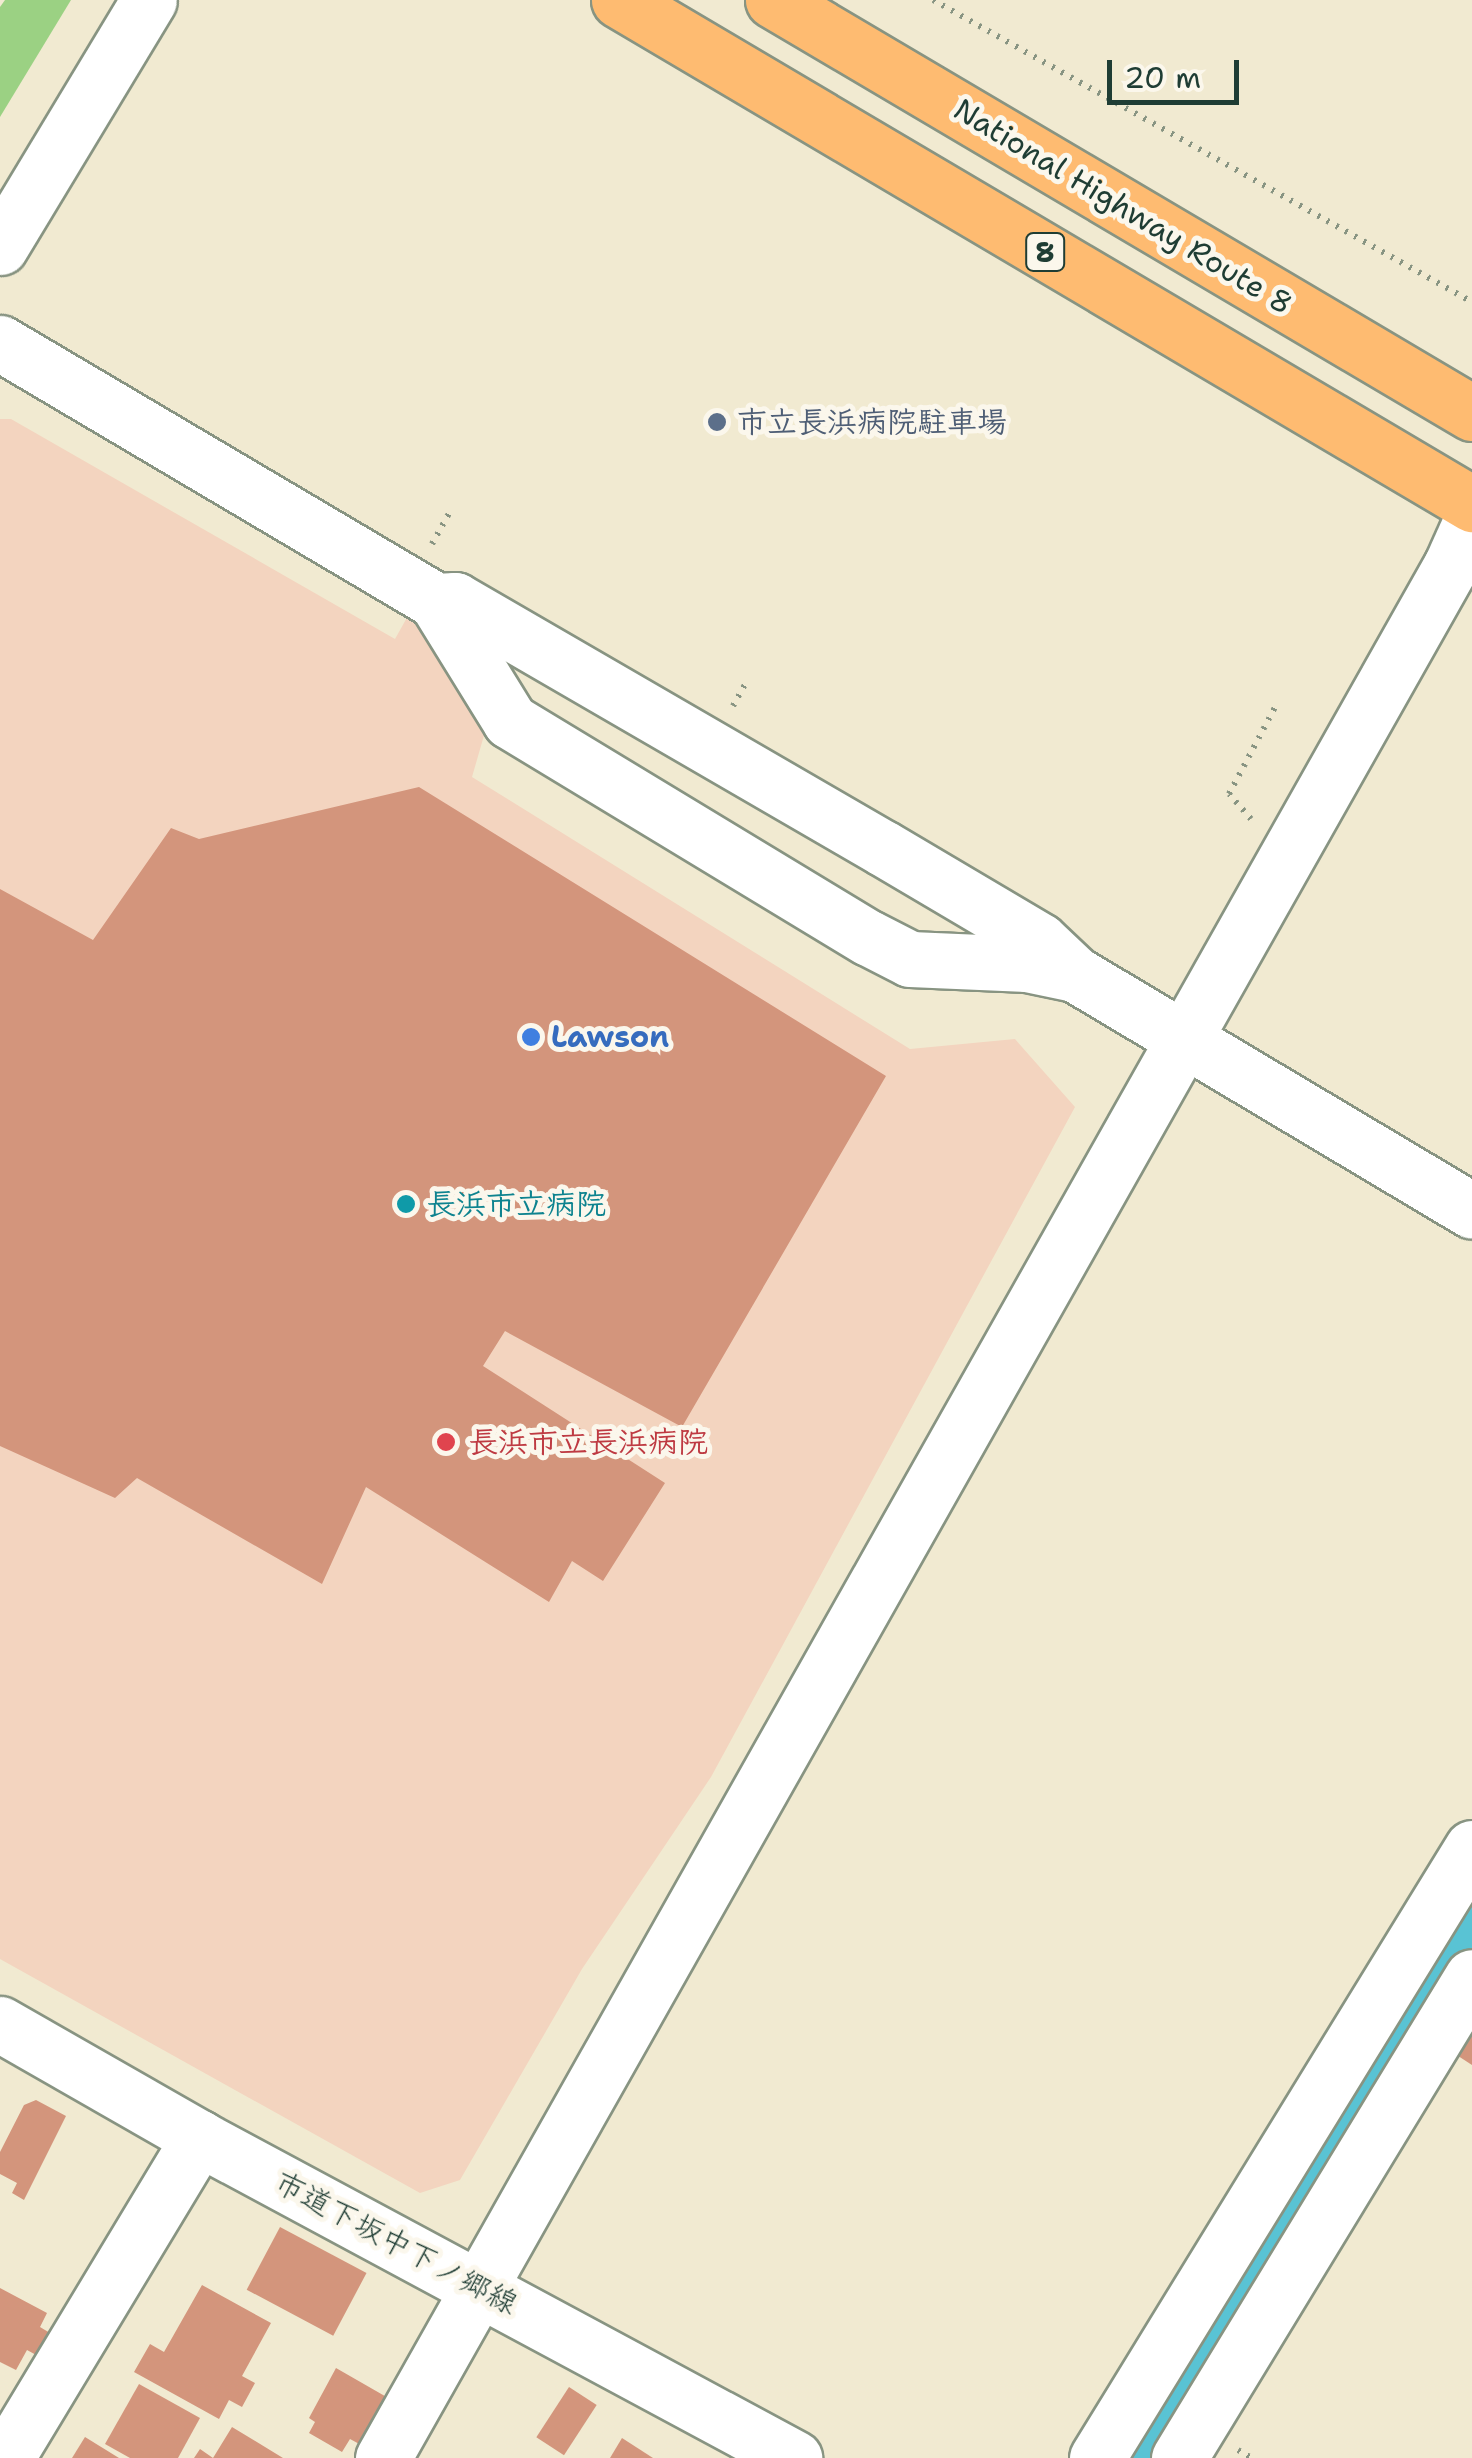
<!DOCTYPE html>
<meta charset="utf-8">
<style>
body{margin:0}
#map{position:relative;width:1472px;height:2458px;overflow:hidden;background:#f1ead1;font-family:"Shantell Sans","Klee One",sans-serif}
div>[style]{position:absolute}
.built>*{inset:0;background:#f3d4bf}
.green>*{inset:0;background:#9bd183}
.river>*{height:80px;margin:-40px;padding:0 40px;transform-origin:40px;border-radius:40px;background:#59c3d4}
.building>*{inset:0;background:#d3957c;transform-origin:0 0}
.path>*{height:6px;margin-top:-3px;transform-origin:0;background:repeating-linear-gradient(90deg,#889482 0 2.5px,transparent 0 10.5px)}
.roads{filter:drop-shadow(2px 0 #889482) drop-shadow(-2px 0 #889482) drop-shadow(0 2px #889482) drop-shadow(0 -2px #889482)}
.minor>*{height:55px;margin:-27.5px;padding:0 27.5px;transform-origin:27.5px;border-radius:27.5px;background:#fff}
.highway>*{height:55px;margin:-27.5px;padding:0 27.5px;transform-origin:27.5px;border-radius:27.5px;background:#febb71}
.dots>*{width:28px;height:28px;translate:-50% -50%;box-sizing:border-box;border:5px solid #fbf7ec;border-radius:50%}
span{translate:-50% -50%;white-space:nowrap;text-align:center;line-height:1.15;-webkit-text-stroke:10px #fbf7ec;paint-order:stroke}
.shield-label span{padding:2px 8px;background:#fbf7ec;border:2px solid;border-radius:8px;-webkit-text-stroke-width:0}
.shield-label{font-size:28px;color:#1f3d34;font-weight:700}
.street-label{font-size:30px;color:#1f3d34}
.service-label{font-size:30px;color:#4e5e75;font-weight:700}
.left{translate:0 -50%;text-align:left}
.shop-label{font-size:30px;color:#366cbe;font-weight:700}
.culture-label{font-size:30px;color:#0d838f;font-weight:700}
.health-label{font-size:30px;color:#be3a42;font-weight:700}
.scale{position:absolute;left:1107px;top:60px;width:132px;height:45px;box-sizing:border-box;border:5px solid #1f3d34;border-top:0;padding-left:12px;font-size:30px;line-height:35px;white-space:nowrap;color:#1f3d34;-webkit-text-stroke:8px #fbf7ec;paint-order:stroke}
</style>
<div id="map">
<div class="built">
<div style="clip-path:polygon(0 419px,11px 419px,395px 639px,409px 614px,454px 641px,487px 725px,472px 777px,910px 1049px,1015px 1039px,1075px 1107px,711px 1777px,582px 1969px,460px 2180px,420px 2193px,0 1959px)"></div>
</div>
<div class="green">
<div style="clip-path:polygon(5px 0,71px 0,0 117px,0 7px)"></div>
</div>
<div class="river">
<div style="left:1145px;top:2458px;width:630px;rotate:-58.76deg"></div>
</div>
<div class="building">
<div style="clip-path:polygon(419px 787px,886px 1076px,682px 1427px,505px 1331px,483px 1366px,665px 1483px,603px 1581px,572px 1561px,549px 1602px,366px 1487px,322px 1584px,137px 1478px,115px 1498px,0 1446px,0 889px,93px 940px,171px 828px,199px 839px)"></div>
<div style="clip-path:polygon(1472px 2021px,1472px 2065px,1452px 2052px)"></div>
<div style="clip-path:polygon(36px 2100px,66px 2116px,24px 2200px,12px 2193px,17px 2183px,0 2174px,0 2152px,24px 2105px)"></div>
<div style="left:280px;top:2227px;width:98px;height:71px;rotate:28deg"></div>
<div style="clip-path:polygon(202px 2285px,271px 2323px,242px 2376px,255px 2383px,242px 2407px,229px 2400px,219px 2419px,134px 2372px,150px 2344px,164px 2352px)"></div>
<div style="clip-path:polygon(0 2288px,47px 2313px,40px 2327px,50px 2333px,38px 2356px,27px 2350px,16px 2370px,0 2362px)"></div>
<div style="clip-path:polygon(336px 2368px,390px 2399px,363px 2446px,350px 2439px,342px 2452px,309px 2433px,315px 2422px,309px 2418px)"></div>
<div style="clip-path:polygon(139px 2384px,200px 2418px,178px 2458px,130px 2458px,105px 2444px)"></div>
<div style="left:569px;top:2387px;width:33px;height:60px;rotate:33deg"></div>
<div style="clip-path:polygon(232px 2427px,283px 2458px,194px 2458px,200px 2449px,213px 2458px)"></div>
<div style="clip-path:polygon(85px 2437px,119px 2458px,72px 2458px)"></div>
<div style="clip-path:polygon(622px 2438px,653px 2458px,610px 2458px)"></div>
</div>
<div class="path">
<div style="left:933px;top:0;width:618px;rotate:29.26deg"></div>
<div style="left:432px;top:544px;width:38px;rotate:-61deg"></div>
<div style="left:733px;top:706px;width:25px;rotate:-61deg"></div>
<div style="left:1251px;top:819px;width:33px;rotate:-131deg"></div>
<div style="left:1229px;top:794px;width:98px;rotate:-62.1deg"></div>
<div style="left:1238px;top:2450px;width:16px;rotate:30deg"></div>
</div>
<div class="roads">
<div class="minor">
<div style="left:0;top:247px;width:288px;rotate:-58.9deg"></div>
<div style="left:0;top:343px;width:507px;rotate:30.61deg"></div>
<div style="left:436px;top:601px;width:141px;rotate:58.3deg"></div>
<div style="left:510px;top:721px;width:419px;rotate:31.2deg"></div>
<div style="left:869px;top:938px;width:46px;rotate:27.1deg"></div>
<div style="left:910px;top:959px;width:117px;rotate:2.4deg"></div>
<div style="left:1027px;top:964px;width:49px;rotate:11.8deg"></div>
<div style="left:436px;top:601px;width:19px;rotate:-3deg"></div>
<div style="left:455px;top:600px;width:495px;rotate:30.1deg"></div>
<div style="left:883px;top:848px;width:182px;rotate:30.6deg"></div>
<div style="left:1040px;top:941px;width:48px;rotate:43.3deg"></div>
<div style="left:1075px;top:974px;width:462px;rotate:30.8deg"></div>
<div style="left:0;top:2024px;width:229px;rotate:29.8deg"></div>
<div style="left:199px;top:2138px;width:676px;rotate:28.27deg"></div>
<div style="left:6px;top:2458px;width:374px;rotate:-58.9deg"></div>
<div style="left:383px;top:2458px;width:2173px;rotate:-60.56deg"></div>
<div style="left:1451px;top:566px;width:51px;rotate:-65.9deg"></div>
<div style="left:1097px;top:2458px;width:716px;rotate:-58.42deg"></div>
<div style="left:1179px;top:2458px;width:563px;rotate:-58.65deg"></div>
</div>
<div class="highway">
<div style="left:619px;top:0;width:991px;rotate:30.58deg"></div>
<div style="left:773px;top:0;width:812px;rotate:30.58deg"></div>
</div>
</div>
<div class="dots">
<div style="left:717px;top:422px;background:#5c6f8a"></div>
<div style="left:531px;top:1037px;background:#3f7fe0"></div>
<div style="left:406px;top:1204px;background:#0f9aa8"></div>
<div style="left:446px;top:1442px;background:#e0444e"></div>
</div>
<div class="shield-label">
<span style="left:1045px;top:252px">8</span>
</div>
<div class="street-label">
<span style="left:1123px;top:207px;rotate:31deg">National Highway Route 8</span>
<span style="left:396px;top:2243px;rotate:28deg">市道下坂中下ノ郷線</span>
</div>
<div class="service-label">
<span class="left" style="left:737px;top:422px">市立長浜病院駐車場</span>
</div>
<div class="shop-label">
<span class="left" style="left:551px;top:1037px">Lawson</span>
</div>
<div class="culture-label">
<span class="left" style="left:426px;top:1204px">長浜市立病院</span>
</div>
<div class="health-label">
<span class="left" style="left:468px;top:1442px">長浜市立長浜病院</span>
</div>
<div class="scale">20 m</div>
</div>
